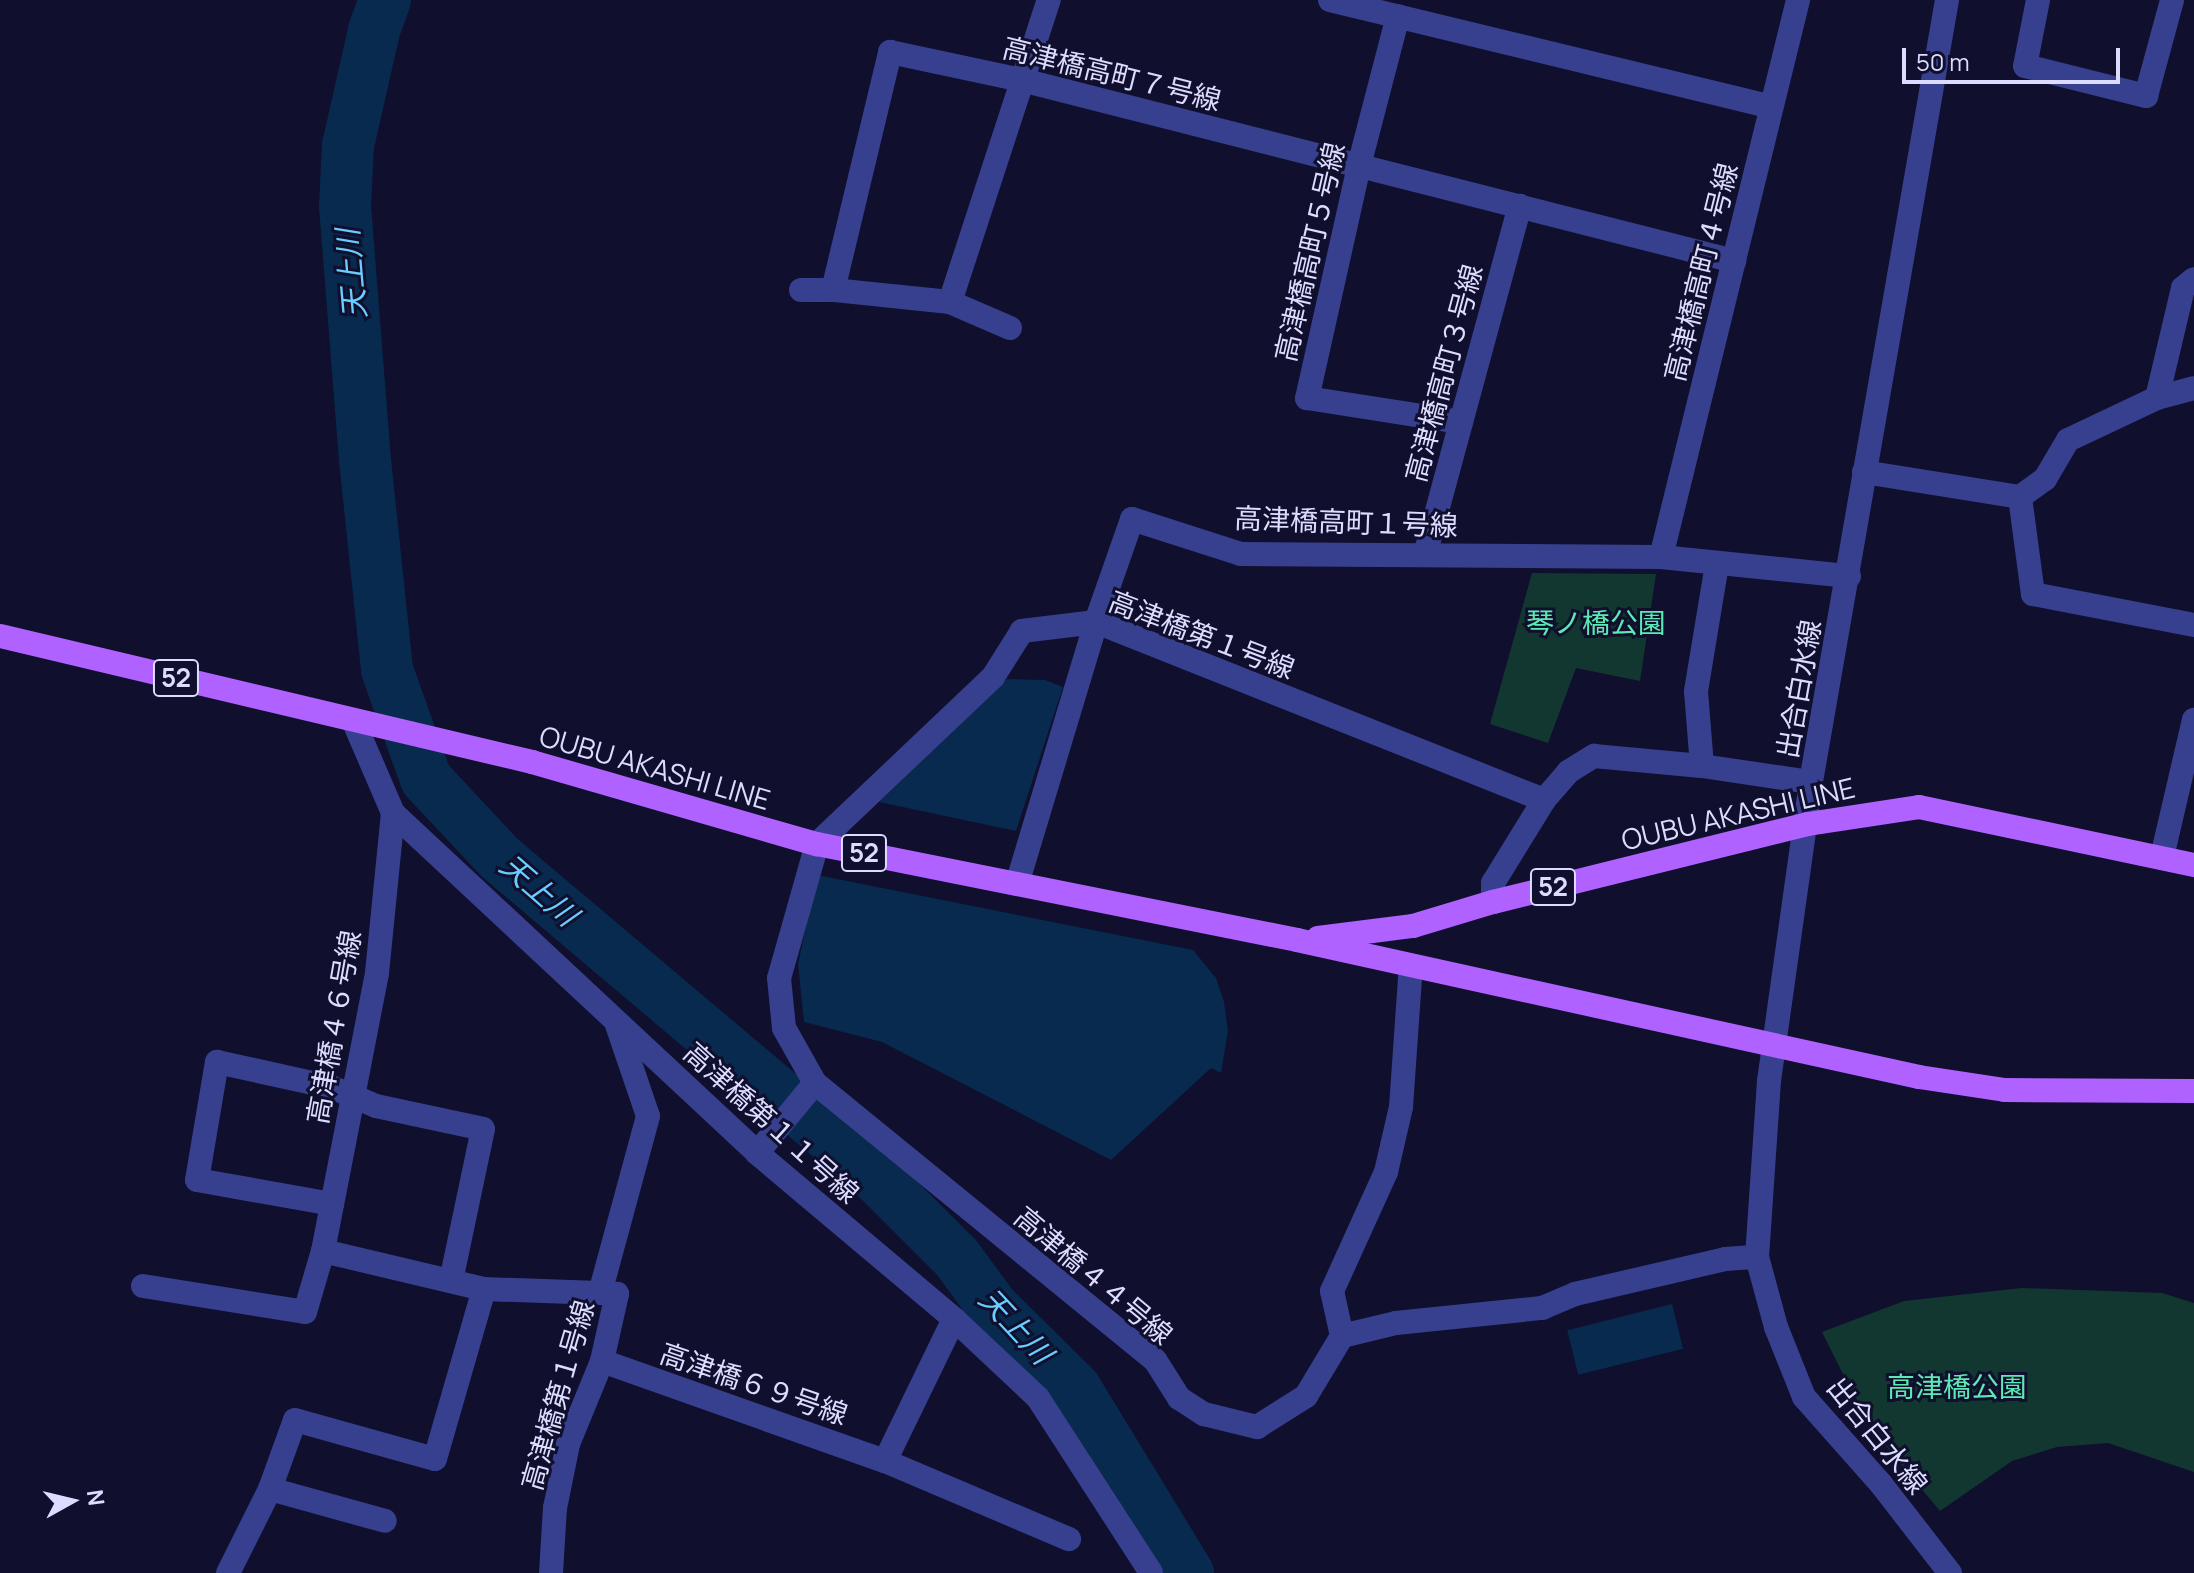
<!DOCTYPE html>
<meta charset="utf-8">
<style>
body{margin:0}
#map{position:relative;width:2194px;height:1573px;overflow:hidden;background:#100f2d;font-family:Manrope,"Noto Sans JP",sans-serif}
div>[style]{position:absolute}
.green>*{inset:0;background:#123731}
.water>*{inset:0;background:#072a4e;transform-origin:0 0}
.river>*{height:52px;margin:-26px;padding:0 26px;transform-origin:26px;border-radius:26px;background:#072a4e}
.minor>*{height:24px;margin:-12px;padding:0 12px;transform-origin:12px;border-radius:12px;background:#37408f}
.major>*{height:24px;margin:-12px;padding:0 12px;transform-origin:12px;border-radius:12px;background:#af62ff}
span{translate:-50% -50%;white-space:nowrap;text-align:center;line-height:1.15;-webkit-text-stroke:6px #100f2d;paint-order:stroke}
.shield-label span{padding:2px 6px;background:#100f2d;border:2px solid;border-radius:6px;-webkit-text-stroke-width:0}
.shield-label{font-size:26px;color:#dbdcff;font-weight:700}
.street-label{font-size:28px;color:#dbdcff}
.park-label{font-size:28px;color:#5de9b3}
.water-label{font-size:30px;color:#69ceff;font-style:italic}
.north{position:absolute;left:32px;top:1461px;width:80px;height:80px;-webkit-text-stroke:6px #100f2d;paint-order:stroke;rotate:82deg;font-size:22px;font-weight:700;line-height:32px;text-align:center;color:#dbdcff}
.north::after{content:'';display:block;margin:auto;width:28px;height:36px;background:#dbdcff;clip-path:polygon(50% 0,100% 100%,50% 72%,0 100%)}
.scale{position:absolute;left:1902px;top:48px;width:218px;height:36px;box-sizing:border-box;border:4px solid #dbdcff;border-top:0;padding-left:10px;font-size:24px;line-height:28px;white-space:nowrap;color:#dbdcff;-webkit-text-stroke:6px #100f2d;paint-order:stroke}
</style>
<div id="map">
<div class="green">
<div style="clip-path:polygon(1532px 573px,1656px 574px,1640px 681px,1576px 668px,1548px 743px,1490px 724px)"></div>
<div style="clip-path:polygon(2022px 1288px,2162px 1293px,2194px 1303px,2194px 1472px,2108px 1443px,2057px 1447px,2012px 1461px,1940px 1511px,1889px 1450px,1852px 1392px,1822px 1332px,1904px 1301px)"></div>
</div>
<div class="water">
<div style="clip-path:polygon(1007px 679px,1045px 680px,1063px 687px,1016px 831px,879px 802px)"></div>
<div style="clip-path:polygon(817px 875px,1193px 950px,1216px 978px,1224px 1002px,1228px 1031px,1221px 1073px,1211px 1068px,1111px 1160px,882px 1042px,804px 1022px,798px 964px)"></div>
<div style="left:1672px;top:1304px;width:46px;height:108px;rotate:76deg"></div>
</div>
<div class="river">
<div style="left:385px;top:0;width:33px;rotate:110deg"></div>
<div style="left:374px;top:31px;width:117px;rotate:102.8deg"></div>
<div style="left:348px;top:145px;width:61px;rotate:92.8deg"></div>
<div style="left:345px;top:206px;width:255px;rotate:85.5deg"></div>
<div style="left:365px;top:460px;width:211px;rotate:84deg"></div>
<div style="left:387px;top:670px;width:116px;rotate:70.3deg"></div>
<div style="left:426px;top:779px;width:108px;rotate:46.9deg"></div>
<div style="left:500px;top:858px;width:478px;rotate:40.2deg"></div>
<div style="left:865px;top:1166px;width:130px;rotate:45deg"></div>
<div style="left:957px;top:1258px;width:59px;rotate:53.9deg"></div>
<div style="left:992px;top:1306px;width:117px;rotate:44.7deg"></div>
<div style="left:1075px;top:1388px;width:217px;rotate:58.6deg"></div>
</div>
<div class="minor">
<div style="left:1330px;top:0;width:454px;rotate:13.6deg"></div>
<div style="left:1947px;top:0;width:794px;rotate:99.87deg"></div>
<div style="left:1811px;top:782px;width:302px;rotate:98deg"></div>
<div style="left:1769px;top:1081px;width:176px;rotate:93.9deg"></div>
<div style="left:1757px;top:1257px;width:73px;rotate:74.8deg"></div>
<div style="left:1776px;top:1327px;width:75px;rotate:68.2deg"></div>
<div style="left:1804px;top:1397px;width:116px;rotate:48.5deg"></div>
<div style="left:1881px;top:1484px;width:113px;rotate:52.2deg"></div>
<div style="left:2038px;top:0;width:67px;rotate:101.1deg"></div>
<div style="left:2025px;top:66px;width:125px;rotate:13.9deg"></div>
<div style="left:2146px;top:96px;width:99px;rotate:-74.8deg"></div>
<div style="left:1398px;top:16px;width:155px;rotate:104.6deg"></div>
<div style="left:1359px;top:166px;width:238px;rotate:102.6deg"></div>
<div style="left:1307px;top:398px;width:156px;rotate:8.9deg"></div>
<div style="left:801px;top:290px;width:32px"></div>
<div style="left:950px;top:302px;width:318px;rotate:-71.9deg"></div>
<div style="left:1010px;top:328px;width:65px;rotate:-156.6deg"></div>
<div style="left:950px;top:302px;width:118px;rotate:-174.1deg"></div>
<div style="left:833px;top:290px;width:245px;rotate:-76.5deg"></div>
<div style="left:890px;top:52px;width:135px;rotate:12deg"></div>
<div style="left:1022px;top:80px;width:735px;rotate:14.26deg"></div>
<div style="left:2157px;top:398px;width:38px;rotate:-15deg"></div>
<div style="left:1864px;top:472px;width:158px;rotate:9.1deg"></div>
<div style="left:2020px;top:497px;width:31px;rotate:-36deg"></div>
<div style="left:2045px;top:479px;width:45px;rotate:-59.5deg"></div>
<div style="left:2068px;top:440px;width:98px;rotate:-25.3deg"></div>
<div style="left:2157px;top:398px;width:113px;rotate:-76.7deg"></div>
<div style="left:2183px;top:288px;width:14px;rotate:-39deg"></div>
<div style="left:2020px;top:497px;width:98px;rotate:82.4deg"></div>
<div style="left:2033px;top:594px;width:164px;rotate:10.9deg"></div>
<div style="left:1425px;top:555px;width:362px;rotate:-74.8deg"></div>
<div style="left:1661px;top:557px;width:574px;rotate:-76.18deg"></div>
<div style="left:353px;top:720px;width:101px;rotate:66.7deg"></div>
<div style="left:393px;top:813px;width:498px;rotate:43deg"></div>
<div style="left:757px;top:1153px;width:258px;rotate:40.1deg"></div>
<div style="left:954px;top:1319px;width:115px;rotate:43.2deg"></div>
<div style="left:1038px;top:1398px;width:208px;rotate:57.1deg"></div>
<div style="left:1702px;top:766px;width:75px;rotate:-94.6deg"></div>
<div style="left:1696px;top:691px;width:129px;rotate:-80.6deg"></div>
<div style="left:1544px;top:800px;width:482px;rotate:-158.3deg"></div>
<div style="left:1096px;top:622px;width:75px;rotate:173.1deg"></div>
<div style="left:1022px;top:631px;width:54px;rotate:122.2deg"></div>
<div style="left:993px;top:677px;width:243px;rotate:136.5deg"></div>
<div style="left:817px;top:844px;width:139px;rotate:105.8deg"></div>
<div style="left:779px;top:978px;width:50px;rotate:84.3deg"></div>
<div style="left:784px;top:1028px;width:63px;rotate:60.6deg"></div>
<div style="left:815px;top:1083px;width:439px;rotate:39.2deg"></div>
<div style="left:1155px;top:1360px;width:45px;rotate:57.7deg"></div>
<div style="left:1179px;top:1398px;width:30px;rotate:33deg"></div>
<div style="left:1204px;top:1414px;width:55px;rotate:13.8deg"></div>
<div style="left:1257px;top:1427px;width:58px;rotate:-32.3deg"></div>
<div style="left:1306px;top:1396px;width:70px;rotate:-59deg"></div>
<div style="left:1342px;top:1336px;width:56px;rotate:-13.5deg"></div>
<div style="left:1396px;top:1323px;width:147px;rotate:-5.9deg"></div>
<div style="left:1542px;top:1308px;width:36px;rotate:-23deg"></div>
<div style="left:1575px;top:1294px;width:154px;rotate:-13.1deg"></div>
<div style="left:1725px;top:1259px;width:32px;rotate:-4deg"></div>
<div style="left:2162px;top:857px;width:141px;rotate:-76.9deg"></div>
<div style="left:1017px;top:884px;width:274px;rotate:-73.2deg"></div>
<div style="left:1096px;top:622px;width:109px;rotate:-70.7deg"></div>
<div style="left:1132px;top:519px;width:114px;rotate:17.8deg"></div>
<div style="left:1241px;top:554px;width:420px;rotate:0.4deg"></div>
<div style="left:1661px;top:557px;width:189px;rotate:5.8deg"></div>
<div style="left:1493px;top:902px;width:19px;rotate:-90deg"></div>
<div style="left:1493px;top:883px;width:97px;rotate:-58.4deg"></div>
<div style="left:1544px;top:800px;width:37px;rotate:-49deg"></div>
<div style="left:1568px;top:772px;width:31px;rotate:-32deg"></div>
<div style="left:1594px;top:756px;width:108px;rotate:5.3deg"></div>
<div style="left:1702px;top:766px;width:110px;rotate:8.4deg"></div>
<div style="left:757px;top:1153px;width:91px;rotate:-50.4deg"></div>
<div style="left:332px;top:1204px;width:137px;rotate:-169.9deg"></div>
<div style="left:197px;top:1180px;width:120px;rotate:-80.4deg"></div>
<div style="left:217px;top:1062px;width:117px;rotate:12.4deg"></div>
<div style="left:331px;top:1087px;width:49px;rotate:22.9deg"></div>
<div style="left:376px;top:1106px;width:109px;rotate:12.1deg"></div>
<div style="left:483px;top:1129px;width:155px;rotate:101.9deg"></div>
<div style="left:323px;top:1251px;width:283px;rotate:-79deg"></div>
<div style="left:377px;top:973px;width:161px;rotate:-84.3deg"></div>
<div style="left:143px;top:1286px;width:164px;rotate:9.1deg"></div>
<div style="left:305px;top:1312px;width:64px;rotate:-73.6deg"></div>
<div style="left:323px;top:1251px;width:165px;rotate:13.3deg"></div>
<div style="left:484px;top:1289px;width:116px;rotate:2deg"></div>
<div style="left:954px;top:1319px;width:158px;rotate:115.9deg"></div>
<div style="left:885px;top:1461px;width:200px;rotate:23deg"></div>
<div style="left:1342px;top:1336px;width:46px;rotate:-102.5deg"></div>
<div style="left:1332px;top:1291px;width:131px;rotate:-65.6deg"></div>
<div style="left:1386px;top:1172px;width:67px;rotate:-77deg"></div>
<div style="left:1401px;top:1107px;width:142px;rotate:-86deg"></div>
<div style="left:602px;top:1361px;width:300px;rotate:19.5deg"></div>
<div style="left:270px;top:1489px;width:119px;rotate:15.5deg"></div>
<div style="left:228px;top:1573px;width:94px;rotate:-63.4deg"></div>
<div style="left:270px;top:1489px;width:73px;rotate:-70.1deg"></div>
<div style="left:295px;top:1420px;width:145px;rotate:15.6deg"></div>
<div style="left:435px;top:1459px;width:177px;rotate:-73.9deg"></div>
<div style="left:551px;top:1573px;width:65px;rotate:-86.5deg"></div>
<div style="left:555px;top:1508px;width:65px;rotate:-78.5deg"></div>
<div style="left:568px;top:1444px;width:90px;rotate:-67.7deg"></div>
<div style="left:602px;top:1361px;width:69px;rotate:-77.4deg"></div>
<div style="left:617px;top:1294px;width:17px;rotate:-177deg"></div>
<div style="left:600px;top:1293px;width:183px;rotate:-74.8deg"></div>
<div style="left:648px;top:1116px;width:96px;rotate:-108.8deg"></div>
</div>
<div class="major">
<div style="left:0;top:636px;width:547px;rotate:13.32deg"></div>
<div style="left:532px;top:762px;width:297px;rotate:16.1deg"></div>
<div style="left:817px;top:844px;width:490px;rotate:11.3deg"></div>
<div style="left:1297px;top:940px;width:637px;rotate:12.42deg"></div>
<div style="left:1919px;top:1077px;width:87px;rotate:8.6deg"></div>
<div style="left:2005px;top:1090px;width:189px;rotate:0.3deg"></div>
<div style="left:1318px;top:938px;width:96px;rotate:-7.2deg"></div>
<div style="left:1413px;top:926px;width:84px;rotate:-16.7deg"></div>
<div style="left:1493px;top:902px;width:325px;rotate:-13.9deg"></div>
<div style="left:1808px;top:824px;width:112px;rotate:-8.7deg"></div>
<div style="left:1919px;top:807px;width:281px;rotate:11.9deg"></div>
</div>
<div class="shield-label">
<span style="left:176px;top:678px">52</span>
<span style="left:864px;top:853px">52</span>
<span style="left:1553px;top:887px">52</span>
</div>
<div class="street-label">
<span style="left:1112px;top:73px;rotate:14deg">高津橋高町７号線</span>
<span style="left:1309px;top:252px;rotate:-77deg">高津橋高町５号線</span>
<span style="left:1700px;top:272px;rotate:-76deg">高津橋高町４号線</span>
<span style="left:1443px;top:373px;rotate:-75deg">高津橋高町３号線</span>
<span style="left:1346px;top:521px;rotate:2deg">高津橋高町１号線</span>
<span style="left:1202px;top:634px;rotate:21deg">高津橋第１号線</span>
<span style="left:1798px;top:689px;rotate:-80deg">出合白水線</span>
<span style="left:655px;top:767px;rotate:16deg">OUBU AKASHI LINE</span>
<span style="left:1738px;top:813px;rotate:-13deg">OUBU AKASHI LINE</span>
<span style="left:333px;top:1027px;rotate:-80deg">高津橋４６号線</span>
<span style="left:772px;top:1122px;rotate:42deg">高津橋第１１号線</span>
<span style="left:1094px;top:1275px;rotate:40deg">高津橋４４号線</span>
<span style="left:754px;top:1383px;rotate:19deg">高津橋６９号線</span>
<span style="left:557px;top:1395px;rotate:-74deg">高津橋第１号線</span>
<span style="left:1878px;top:1435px;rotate:51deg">出合白水線</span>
</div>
<div class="park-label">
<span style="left:1596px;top:622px">琴ノ橋公園</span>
<span style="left:1957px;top:1386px">高津橋公園</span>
</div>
<div class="water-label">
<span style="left:351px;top:274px;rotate:-95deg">天上川</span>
<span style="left:539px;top:890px;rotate:41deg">天上川</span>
<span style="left:1016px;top:1326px;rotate:47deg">天上川</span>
</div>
<div class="north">N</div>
<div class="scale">50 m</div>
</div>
